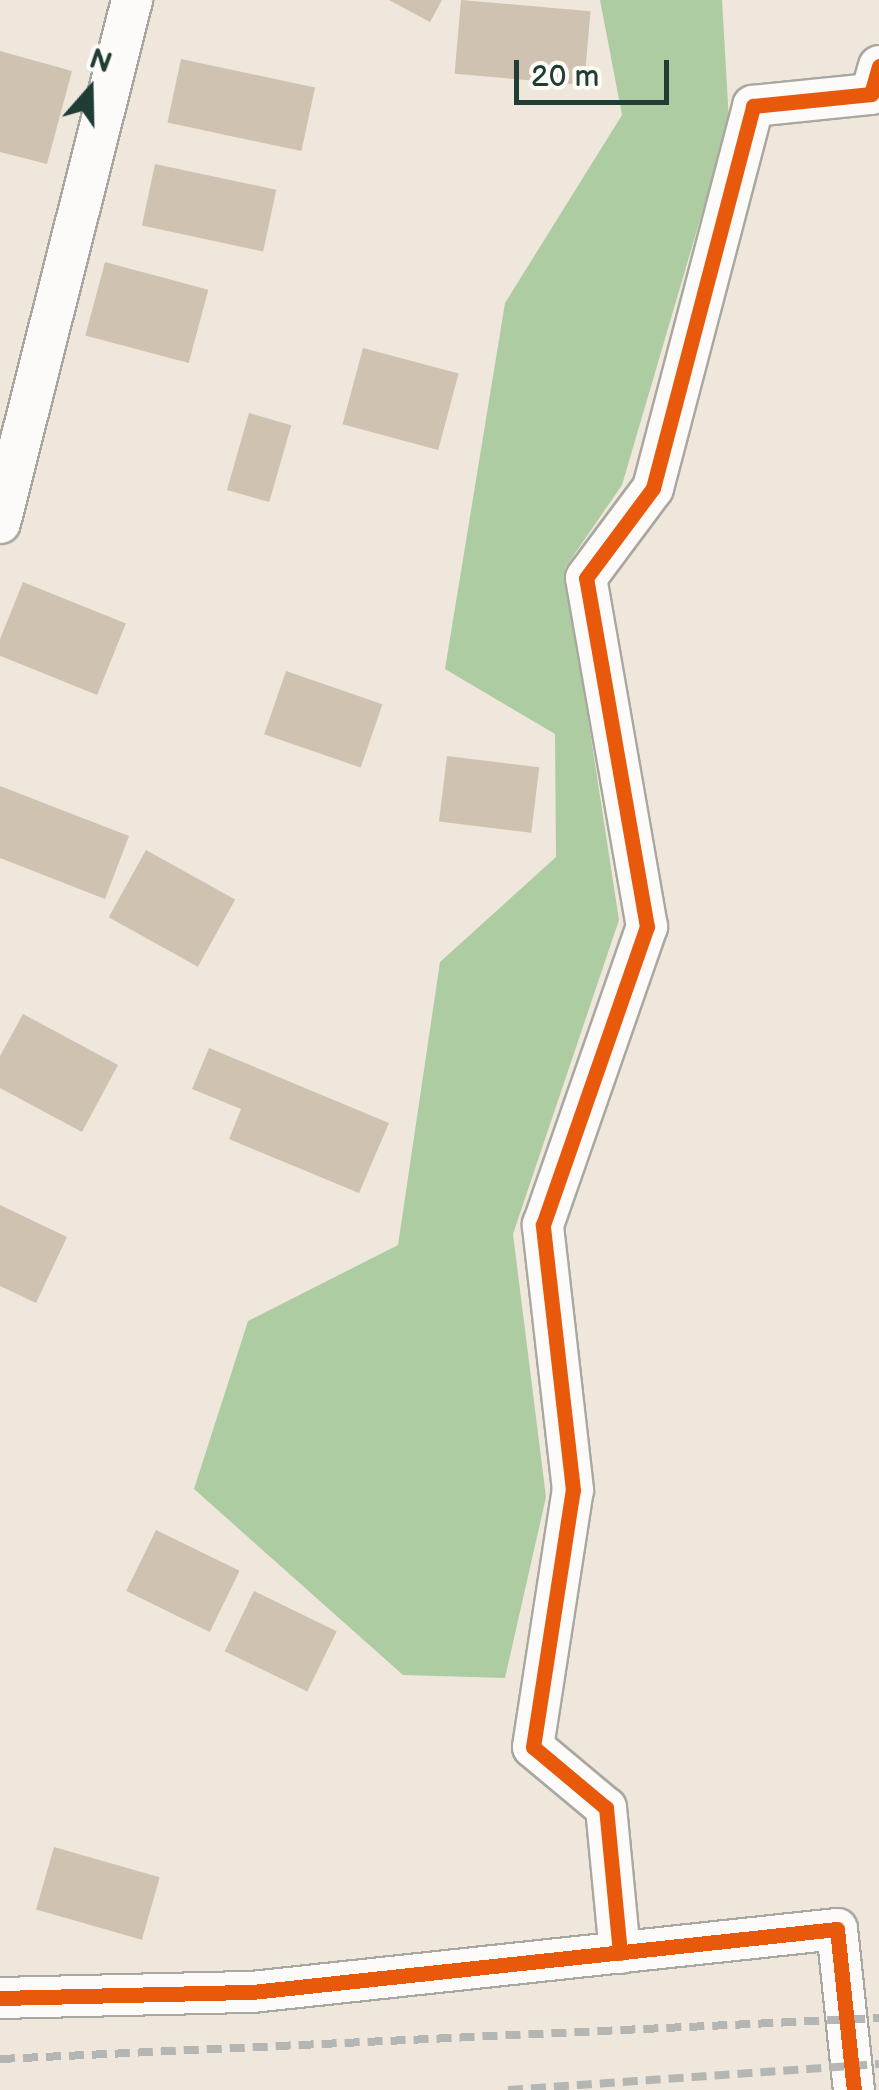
<!DOCTYPE html>
<style>
body{margin:0}
#map{position:relative;width:879px;height:2090px;overflow:hidden;background:#efe7db;font-family:"Balsamiq Sans",sans-serif}
div>[style]{position:absolute}
.forest>*{inset:0;background:#aecca2}
.building>*{inset:0;background:#d0c2b1;transform-origin:0 0}
.roads{filter:drop-shadow(2px 0 #a9a8a0) drop-shadow(-2px 0 #a9a8a0) drop-shadow(0 2px #a9a8a0) drop-shadow(0 -2px #a9a8a0)}
.minor>*{height:40px;margin:-20px;padding:0 20px;transform-origin:20px;border-radius:20px;background:#fdfbfa}
.rail>*{height:8px;margin-top:-4px;transform-origin:0;background:repeating-linear-gradient(90deg,#b4b6b3 0 15px,transparent 0 23px)}
.cycleway>*{height:15px;margin:-7.5px;padding:0 7.5px;transform-origin:7.5px;border-radius:7.5px;background:#e8590c}
span{translate:-50% -50%;white-space:nowrap;text-align:center;line-height:1.15;-webkit-text-stroke:9px #fdfcf7;paint-order:stroke}
.north{position:absolute;left:40px;top:40px;width:100px;height:100px;-webkit-text-stroke:8px #fdfcf7;paint-order:stroke;rotate:20deg;font-size:28px;font-weight:700;line-height:40px;text-align:center;color:#1f3d34}
.north::after{content:'';display:block;margin:auto;width:35px;height:45px;background:#1f3d34;clip-path:polygon(50% 0,100% 100%,50% 72%,0 100%)}
.scale{position:absolute;left:514px;top:60px;width:155px;height:45px;box-sizing:border-box;border:5px solid #1f3d34;border-top:0;padding-left:12px;font-size:30px;line-height:35px;white-space:nowrap;color:#1f3d34;-webkit-text-stroke:8px #fdfcf7;paint-order:stroke}
</style>
<div id="map">
<div class="forest">
<div style="clip-path:polygon(600px 0,722px 0,729px 121px,622px 485px,565px 568px,619px 920px,513px 1234px,546px 1497px,505px 1678px,403px 1675px,194px 1489px,248px 1321px,398px 1245px,440px 962px,556px 857px,555px 734px,445px 669px,505px 303px,622px 115px)"></div>
</div>
<div class="building">
<div style="clip-path:polygon(389px 0,442px 0,430px 22px)"></div>
<div style="left:461px;top:0;width:130px;height:74px;rotate:5deg"></div>
<div style="clip-path:polygon(0 51px,72px 71px,47px 164px,0 152px)"></div>
<div style="left:181px;top:59px;width:137px;height:65px;rotate:12deg"></div>
<div style="left:155px;top:164px;width:124px;height:63px;rotate:12deg"></div>
<div style="left:105px;top:262px;width:107px;height:76px;rotate:15deg"></div>
<div style="left:363px;top:348px;width:99px;height:79px;rotate:15deg"></div>
<div style="left:249px;top:413px;width:44px;height:80px;rotate:16deg"></div>
<div style="left:23px;top:582px;width:111px;height:77px;rotate:22deg"></div>
<div style="left:286px;top:671px;width:102px;height:67px;rotate:19deg"></div>
<div style="left:447px;top:756px;width:93px;height:66px;rotate:7deg"></div>
<div style="clip-path:polygon(0 786px,129px 836px,105px 899px,0 858px)"></div>
<div style="left:146px;top:850px;width:102px;height:77px;rotate:29deg"></div>
<div style="clip-path:polygon(23px 1014px,118px 1065px,82px 1132px,0 1088px,0 1056px)"></div>
<div style="clip-path:polygon(209px 1048px,389px 1123px,359px 1193px,229px 1139px,241px 1109px,192px 1089px)"></div>
<div style="clip-path:polygon(0 1205px,67px 1237px,36px 1303px,0 1286px)"></div>
<div style="left:156px;top:1530px;width:93px;height:68px;rotate:26deg"></div>
<div style="left:254px;top:1591px;width:92px;height:67px;rotate:26deg"></div>
<div style="left:54px;top:1847px;width:110px;height:65px;rotate:16deg"></div>
</div>
<div class="roads">
<div class="minor">
<div style="left:0;top:523px;width:539px;rotate:-75.83deg"></div>
<div style="left:620px;top:1953px;width:146px;rotate:-95.5deg"></div>
<div style="left:606px;top:1808px;width:95px;rotate:-140.1deg"></div>
<div style="left:533px;top:1747px;width:260px;rotate:-81.2deg"></div>
<div style="left:573px;top:1490px;width:267px;rotate:-96.5deg"></div>
<div style="left:543px;top:1225px;width:316px;rotate:-70.8deg"></div>
<div style="left:647px;top:927px;width:354px;rotate:-99.9deg"></div>
<div style="left:586px;top:578px;width:112px;rotate:-53.3deg"></div>
<div style="left:653px;top:488px;width:395px;rotate:-75.3deg"></div>
<div style="left:753px;top:106px;width:119px;rotate:-5.8deg"></div>
<div style="left:871px;top:94px;width:29px;rotate:-74deg"></div>
<div style="left:0;top:1998px;width:252px;rotate:-1.4deg"></div>
<div style="left:252px;top:1992px;width:588px;rotate:-6.15deg"></div>
<div style="left:837px;top:1929px;width:162px;rotate:84deg"></div>
</div>
</div>
<div class="rail">
<div style="left:0;top:2059px;width:880px;rotate:-2.67deg"></div>
<div style="left:508px;top:2090px;width:372px;rotate:-4deg"></div>
</div>
<div class="cycleway">
<div style="left:620px;top:1953px;width:146px;rotate:-95.5deg"></div>
<div style="left:606px;top:1808px;width:95px;rotate:-140.1deg"></div>
<div style="left:533px;top:1747px;width:260px;rotate:-81.2deg"></div>
<div style="left:573px;top:1490px;width:267px;rotate:-96.5deg"></div>
<div style="left:543px;top:1225px;width:316px;rotate:-70.8deg"></div>
<div style="left:647px;top:927px;width:354px;rotate:-99.9deg"></div>
<div style="left:586px;top:578px;width:112px;rotate:-53.3deg"></div>
<div style="left:653px;top:488px;width:395px;rotate:-75.3deg"></div>
<div style="left:753px;top:106px;width:119px;rotate:-5.8deg"></div>
<div style="left:871px;top:94px;width:29px;rotate:-74deg"></div>
<div style="left:0;top:1998px;width:252px;rotate:-1.4deg"></div>
<div style="left:252px;top:1992px;width:588px;rotate:-6.15deg"></div>
<div style="left:837px;top:1929px;width:162px;rotate:84deg"></div>
</div>
<div class="north">N</div>
<div class="scale">20 m</div>
</div>
